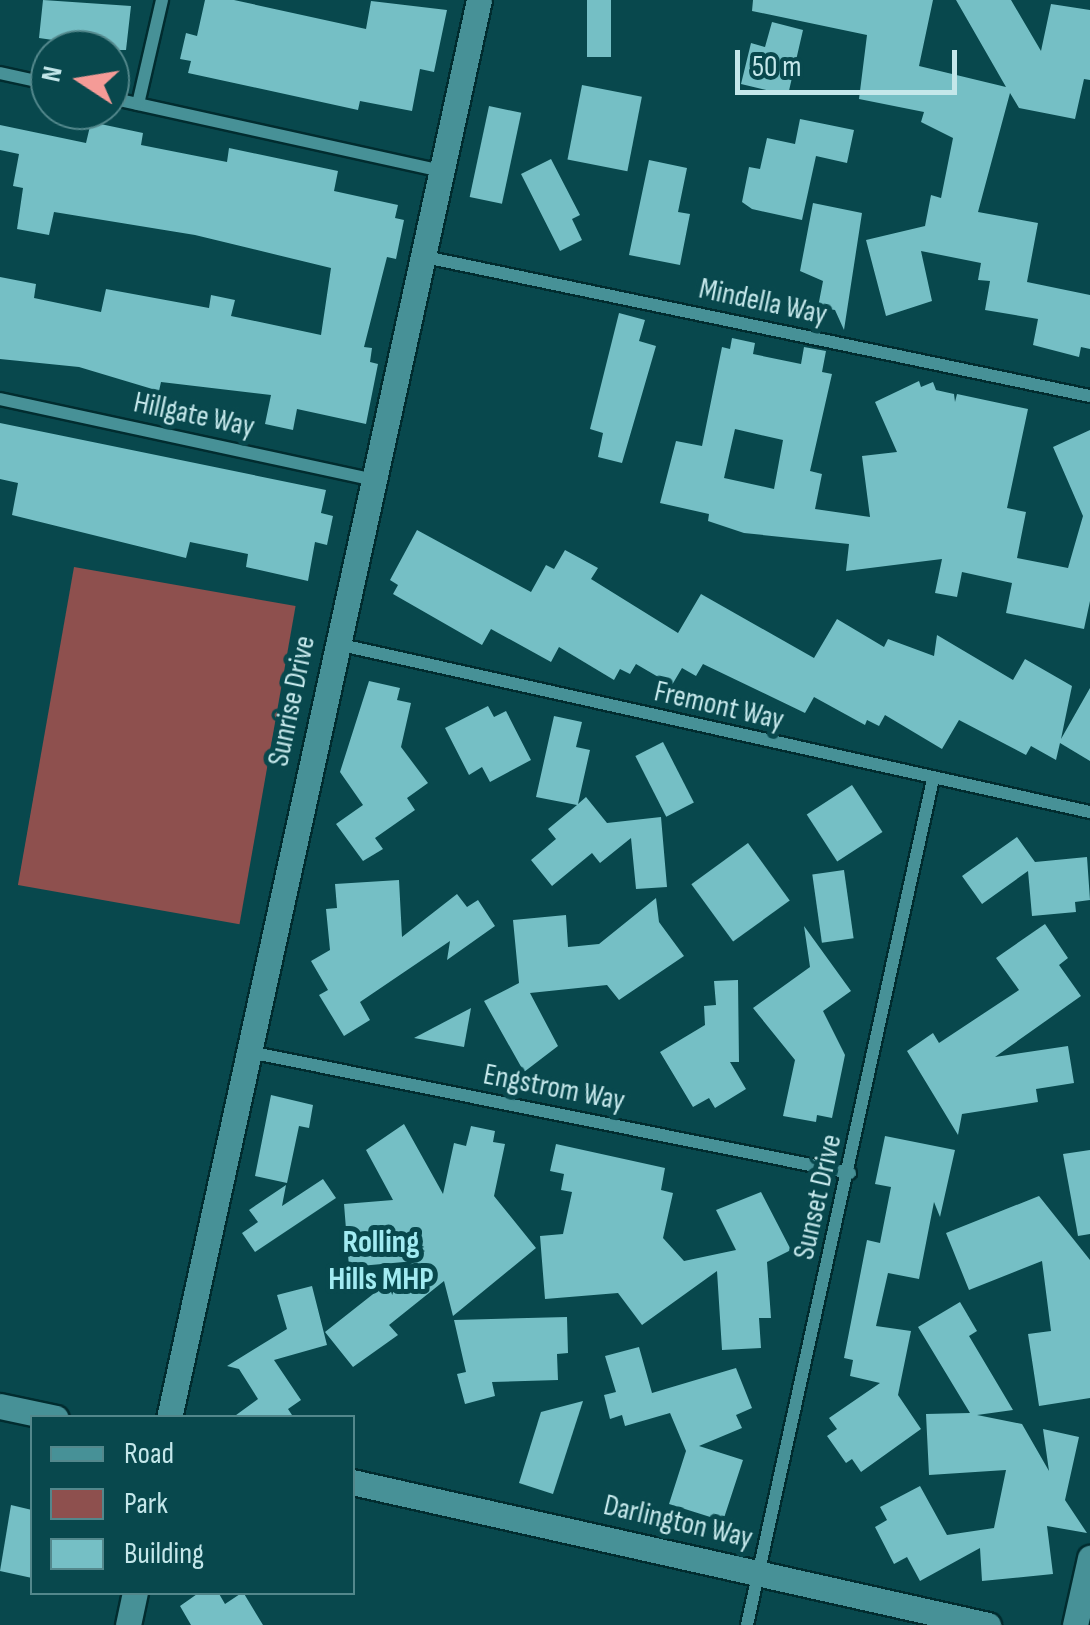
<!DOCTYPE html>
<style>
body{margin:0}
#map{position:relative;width:1090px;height:1625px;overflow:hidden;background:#08484d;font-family:"Sofia Sans Condensed",sans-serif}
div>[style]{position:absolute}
.green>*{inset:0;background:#8e504e;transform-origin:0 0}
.building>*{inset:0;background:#75bfc5;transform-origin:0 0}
.roads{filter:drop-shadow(2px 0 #012c2f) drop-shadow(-2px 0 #012c2f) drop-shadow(0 2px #012c2f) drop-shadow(0 -2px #012c2f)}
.lane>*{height:12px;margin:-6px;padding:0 6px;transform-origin:6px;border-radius:6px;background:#479197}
.street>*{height:25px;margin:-12.5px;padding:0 12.5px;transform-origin:12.5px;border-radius:12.5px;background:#479197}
span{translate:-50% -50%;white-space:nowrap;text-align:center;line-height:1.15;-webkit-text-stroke:10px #08484d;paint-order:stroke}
.street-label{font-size:30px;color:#c4e7ea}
.neighbourhood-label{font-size:32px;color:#a1ebf2;font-weight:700}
.legend{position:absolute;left:30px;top:1415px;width:325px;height:180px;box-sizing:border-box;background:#08484d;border:2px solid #53888c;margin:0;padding:12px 18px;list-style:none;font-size:30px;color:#c4e7ea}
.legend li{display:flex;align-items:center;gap:20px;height:50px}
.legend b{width:50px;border:2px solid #53888c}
.north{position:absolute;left:30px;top:30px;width:100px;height:100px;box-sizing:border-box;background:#08484d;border:2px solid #53888c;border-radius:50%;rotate:282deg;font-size:28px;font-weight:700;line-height:40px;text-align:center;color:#c4e7ea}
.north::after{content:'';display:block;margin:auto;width:35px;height:45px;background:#f59b97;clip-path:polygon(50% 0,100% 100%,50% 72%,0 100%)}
.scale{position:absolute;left:735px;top:50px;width:222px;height:45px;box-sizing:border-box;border:5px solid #c4e7ea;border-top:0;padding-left:12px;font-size:30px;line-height:35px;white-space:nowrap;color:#c4e7ea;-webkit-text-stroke:8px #08484d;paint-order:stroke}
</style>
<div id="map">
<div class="green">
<div style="left:74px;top:567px;width:225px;height:323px;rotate:10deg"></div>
</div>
<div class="building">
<div style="clip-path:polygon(43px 0,131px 6px,126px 50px,59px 50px,60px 41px,39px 38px)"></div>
<div style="clip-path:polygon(205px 0,234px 0,366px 29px,371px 1px,447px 10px,434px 72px,420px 69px,412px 111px,360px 101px,358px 110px,188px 73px,191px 61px,180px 59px,186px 33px,197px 36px)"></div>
<div style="left:587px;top:0;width:24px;height:57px"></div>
<div style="clip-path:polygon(753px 0,933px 0,919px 66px,1006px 87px,956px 0,1011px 0,1041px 51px,1051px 4px,1090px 10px,1090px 80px,1084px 79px,1075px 119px,1019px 108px,1010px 93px,978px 212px,1038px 223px,1027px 282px,1090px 295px,1090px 349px,1081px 347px,1079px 357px,1033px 345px,1038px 319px,985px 310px,990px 281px,978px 280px,981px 263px,921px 251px,932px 301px,886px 316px,866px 240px,925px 226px,931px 195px,941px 198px,953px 138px,921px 122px,924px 112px,859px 99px,867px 35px,752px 11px)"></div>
<div style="clip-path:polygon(772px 22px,803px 30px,788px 95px,741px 84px,751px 43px,765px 47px)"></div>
<div style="left:582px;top:85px;width:61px;height:76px;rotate:11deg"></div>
<div style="left:489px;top:106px;width:33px;height:93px;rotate:12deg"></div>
<div style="clip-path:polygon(800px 119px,854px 130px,847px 163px,816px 156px,802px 220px,752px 209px,742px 202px,749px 167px,760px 169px,767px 138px,795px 144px)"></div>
<div style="clip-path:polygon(91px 122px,143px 133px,141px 145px,227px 162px,229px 148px,338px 171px,334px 191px,398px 205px,395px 218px,404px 220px,396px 259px,387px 257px,364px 347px,372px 348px,370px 362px,378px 364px,366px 424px,297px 409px,293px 430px,265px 424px,271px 395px,161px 382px,159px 391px,79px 367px,0 359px,0 277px,36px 284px,34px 298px,101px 312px,106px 289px,209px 308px,211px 295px,235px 300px,231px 316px,321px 335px,331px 268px,195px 235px,54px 212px,49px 235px,17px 229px,23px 188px,13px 186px,19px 154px,0 150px,0 125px,86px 143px)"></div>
<div style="clip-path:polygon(551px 159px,580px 215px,572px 219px,582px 240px,560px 251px,521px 174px)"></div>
<div style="clip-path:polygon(649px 160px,687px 168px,678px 212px,690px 214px,680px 265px,629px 255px)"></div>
<div style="clip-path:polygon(813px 203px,862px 213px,844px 330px,835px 310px,818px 307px,823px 281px,800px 271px)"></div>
<div style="clip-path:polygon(619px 313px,645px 320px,639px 341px,656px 346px,622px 463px,598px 457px,603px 433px,590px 429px)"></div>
<div style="clip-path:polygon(evenodd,732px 338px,755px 343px,753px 354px,801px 364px,804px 347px,826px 351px,822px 372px,832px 374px,810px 471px,822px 474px,815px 509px,870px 517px,862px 456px,897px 452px,875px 402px,919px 381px,921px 387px,933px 382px,936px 390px,954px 394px,955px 402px,957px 394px,1028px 409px,1007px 508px,1026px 512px,1017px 558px,1068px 568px,1083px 516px,1053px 447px,1090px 430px,1090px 601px,1084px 629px,1006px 613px,1012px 583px,962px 572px,957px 597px,935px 593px,942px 559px,846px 571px,849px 544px,744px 533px,708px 521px,709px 514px,660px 503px,676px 441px,702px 446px,722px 347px,730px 349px,732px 338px,735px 429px,783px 440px,774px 489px,724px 478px,735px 429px)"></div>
<div style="clip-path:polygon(0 423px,326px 490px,321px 513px,333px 516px,327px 545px,315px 542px,308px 581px,246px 567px,248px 554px,190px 542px,186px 558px,12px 515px,18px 483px,0 479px)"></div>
<div style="clip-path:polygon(417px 530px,531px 592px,546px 565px,554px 569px,565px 550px,598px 568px,591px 579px,678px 633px,701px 594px,814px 658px,837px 619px,884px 647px,888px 639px,934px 656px,937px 635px,1013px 680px,1025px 659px,1072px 686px,1061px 739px,1090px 688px,1090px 761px,1060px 743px,1056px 760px,1031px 746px,1026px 755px,959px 720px,942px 749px,885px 715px,879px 726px,867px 720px,865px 725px,814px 697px,805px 713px,703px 664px,696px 676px,682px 668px,672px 685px,636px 664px,630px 674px,620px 669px,614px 680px,559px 647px,551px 662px,491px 629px,482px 645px,393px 594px,398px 585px,390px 580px)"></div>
<div style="clip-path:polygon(369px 681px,400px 688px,397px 700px,411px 703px,401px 747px,428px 783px,407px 798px,415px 810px,375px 838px,383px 849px,363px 861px,336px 824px,363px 805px,340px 772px)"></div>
<div style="clip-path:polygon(488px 706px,494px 717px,506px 711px,531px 760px,490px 782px,482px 767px,469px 775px,445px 728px)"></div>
<div style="clip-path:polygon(554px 716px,582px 722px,576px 747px,590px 750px,578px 804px,586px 797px,607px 823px,661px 817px,667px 887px,636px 889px,631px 838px,600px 863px,592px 853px,552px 886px,531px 860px,556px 839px,548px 829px,577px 805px,536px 797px)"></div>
<div style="left:663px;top:742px;width:68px;height:31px;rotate:63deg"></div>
<div style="left:852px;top:785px;width:56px;height:54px;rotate:57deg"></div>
<div style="clip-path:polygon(1017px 837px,1035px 862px,1087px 857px,1090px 900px,1075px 902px,1076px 912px,1032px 916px,1028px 871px,982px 904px,962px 876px)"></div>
<div style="left:748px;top:843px;width:71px;height:70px;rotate:54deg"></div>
<div style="left:844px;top:870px;width:69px;height:32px;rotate:82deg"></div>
<div style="clip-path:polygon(399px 880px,402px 937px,457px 894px,467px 907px,478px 900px,495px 926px,447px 960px,450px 941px,360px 1002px,370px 1020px,344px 1036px,319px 995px,328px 990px,311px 961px,330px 950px,326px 909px,337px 908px,335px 884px)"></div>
<div style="clip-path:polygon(656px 898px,659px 922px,684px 956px,619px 1000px,607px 985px,530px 993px,558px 1046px,524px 1072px,484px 1001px,519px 983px,513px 920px,566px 915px,568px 947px,599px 944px)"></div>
<div style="clip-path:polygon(1045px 924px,1068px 958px,1059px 965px,1081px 996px,995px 1057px,1068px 1046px,1074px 1083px,1036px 1089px,1038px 1102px,962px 1114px,958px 1135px,907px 1051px,933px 1033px,939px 1043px,1019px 990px,996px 958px)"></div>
<div style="clip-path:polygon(804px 926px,851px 991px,823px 1011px,845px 1055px,832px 1118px,817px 1115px,816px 1122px,783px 1116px,795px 1060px,753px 1008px,810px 967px)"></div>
<div style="clip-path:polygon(738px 980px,739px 1062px,730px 1062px,746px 1089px,715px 1108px,709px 1098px,693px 1107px,660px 1052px,705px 1025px,704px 1006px,716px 1005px,714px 981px)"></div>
<div style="clip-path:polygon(471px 1008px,464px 1047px,414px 1038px)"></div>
<div style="clip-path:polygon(271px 1095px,313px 1105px,309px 1128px,299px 1126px,287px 1183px,255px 1176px)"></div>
<div style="clip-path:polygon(404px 1124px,443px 1194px,454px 1143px,466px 1146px,471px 1126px,495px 1131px,493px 1142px,505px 1144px,494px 1196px,536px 1248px,453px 1316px,444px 1281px,389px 1325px,398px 1335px,353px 1367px,325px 1332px,415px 1261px,349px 1267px,344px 1204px,393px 1200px,366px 1150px)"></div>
<div style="clip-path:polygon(885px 1136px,955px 1150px,940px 1217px,934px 1202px,919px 1279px,888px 1273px,876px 1326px,911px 1331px,898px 1395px,921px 1429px,861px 1472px,852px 1459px,846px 1463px,827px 1436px,837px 1429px,829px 1418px,880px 1383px,850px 1376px,853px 1360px,844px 1358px,867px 1240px,880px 1243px,891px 1187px,875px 1184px)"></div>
<div style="clip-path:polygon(556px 1144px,665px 1168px,661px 1190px,673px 1193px,663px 1238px,684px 1261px,736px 1250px,716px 1210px,761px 1192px,791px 1250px,767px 1262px,771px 1318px,759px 1318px,761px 1348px,722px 1350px,717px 1271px,642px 1325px,618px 1293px,545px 1299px,540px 1236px,563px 1234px,572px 1192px,561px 1190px,564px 1174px,550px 1171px)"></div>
<div style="clip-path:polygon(1090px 1150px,1090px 1234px,1078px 1236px,1063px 1154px)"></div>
<div style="clip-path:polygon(323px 1179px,336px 1198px,255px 1252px,242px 1233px,258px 1222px,249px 1210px,286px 1185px,282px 1206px)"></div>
<div style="clip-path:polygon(1039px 1196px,1090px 1260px,1090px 1398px,1039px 1406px,1028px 1334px,1051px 1331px,1042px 1261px,969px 1290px,946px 1233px)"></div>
<div style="clip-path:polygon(312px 1286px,327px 1345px,274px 1360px,301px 1400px,288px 1409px,294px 1418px,232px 1418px,258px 1399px,239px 1369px,227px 1366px,287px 1329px,277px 1295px)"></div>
<div style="clip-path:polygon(960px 1302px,977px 1331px,969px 1336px,1013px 1410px,977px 1415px,1022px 1424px,1049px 1471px,1043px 1429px,1079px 1437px,1065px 1500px,1087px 1533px,1047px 1526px,1053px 1574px,982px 1581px,980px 1548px,920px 1581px,907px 1557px,894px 1564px,875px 1527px,887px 1520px,880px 1507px,920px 1486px,947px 1535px,994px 1528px,1006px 1470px,929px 1475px,926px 1414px,970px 1413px,918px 1327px)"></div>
<div style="clip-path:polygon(567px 1317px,568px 1353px,557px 1354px,558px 1380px,492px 1382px,495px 1396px,465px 1404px,457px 1374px,466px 1372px,454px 1320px)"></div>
<div style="clip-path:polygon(639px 1347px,652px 1393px,736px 1368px,752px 1408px,736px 1415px,742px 1428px,699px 1446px,743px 1460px,723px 1521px,669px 1504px,686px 1451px,670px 1413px,625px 1426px,622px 1415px,610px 1419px,604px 1395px,616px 1392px,605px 1356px)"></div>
<div style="clip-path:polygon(583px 1401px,553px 1494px,519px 1483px,541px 1412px)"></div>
<div style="clip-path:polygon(11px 1505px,32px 1510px,32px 1578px,0 1571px)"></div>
<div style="clip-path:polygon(200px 1592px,218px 1592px,225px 1604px,243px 1592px,263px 1625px,191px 1625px,180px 1606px)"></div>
</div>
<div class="roads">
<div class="lane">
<div style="left:0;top:73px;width:51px;rotate:12.4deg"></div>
<div style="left:110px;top:98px;width:340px;rotate:12.4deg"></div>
<div style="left:138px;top:104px;width:107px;rotate:-77deg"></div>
<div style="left:425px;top:257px;width:679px;rotate:11.81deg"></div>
<div style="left:0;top:399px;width:385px;rotate:12.2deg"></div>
<div style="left:337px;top:644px;width:772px;rotate:12.58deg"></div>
<div style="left:249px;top:1052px;width:613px;rotate:11.38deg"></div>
<div style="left:747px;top:1625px;width:866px;rotate:-77.6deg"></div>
</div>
<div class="street">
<div style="left:0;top:1406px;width:57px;rotate:12.1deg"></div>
<div style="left:169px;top:1418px;width:1451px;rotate:-77.67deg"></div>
<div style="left:352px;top:1482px;width:652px;rotate:12.67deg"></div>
<div style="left:128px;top:1625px;width:34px;rotate:-78deg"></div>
<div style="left:1075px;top:1625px;width:69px;rotate:-77.4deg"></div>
</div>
</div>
<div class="street-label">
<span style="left:763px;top:302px;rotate:12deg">Mindella Way</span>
<span style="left:194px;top:415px;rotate:12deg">Hillgate Way</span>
<span style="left:292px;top:701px;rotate:-78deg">Sunrise Drive</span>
<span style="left:719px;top:706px;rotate:13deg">Fremont Way</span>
<span style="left:554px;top:1088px;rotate:11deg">Engstrom Way</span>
<span style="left:818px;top:1197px;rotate:-77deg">Sunset Drive</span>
<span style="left:678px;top:1522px;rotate:13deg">Darlington Way</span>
</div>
<div class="neighbourhood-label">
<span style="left:381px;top:1262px">Rolling<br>Hills MHP</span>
</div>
<ul class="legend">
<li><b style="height:12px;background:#479197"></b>Road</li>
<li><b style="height:28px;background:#8e504e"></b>Park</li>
<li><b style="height:28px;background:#75bfc5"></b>Building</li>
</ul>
<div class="north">N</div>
<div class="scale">50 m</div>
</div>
